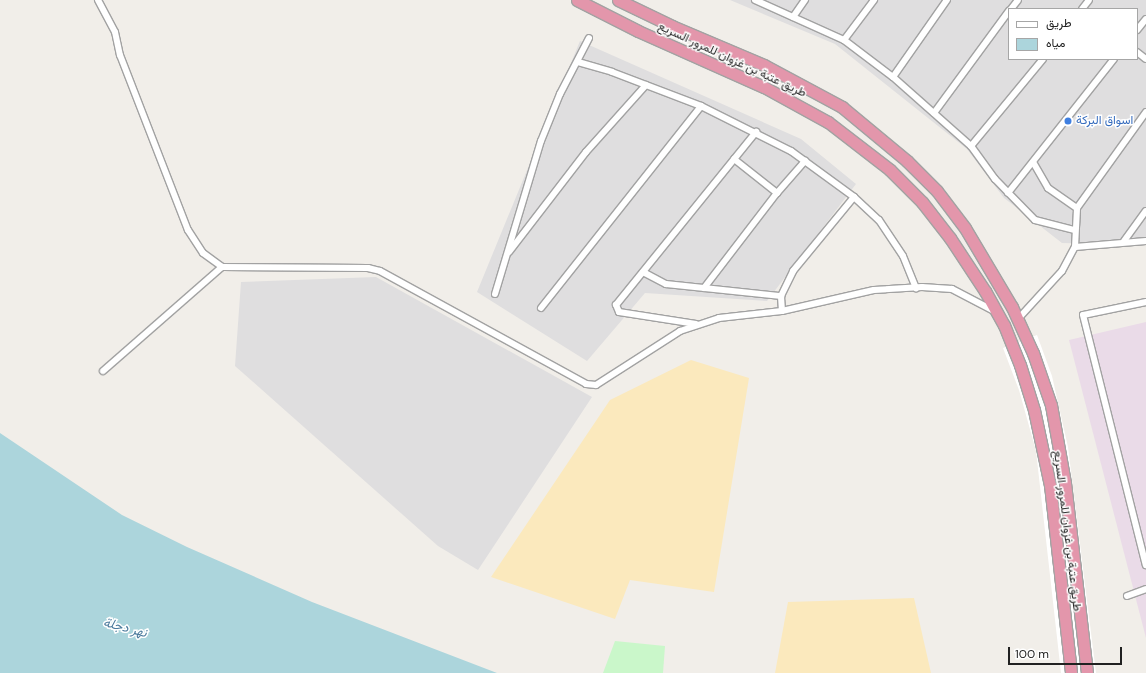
<!DOCTYPE html>
<meta charset="utf-8">
<style>
body{margin:0}
#map{position:relative;width:1146px;height:673px;overflow:hidden;background:#f1eee9;font-family:"DM Sans",Vazirmatn,sans-serif}
div>[style]{position:absolute}
.residential>*{inset:0;background:#dfdedf}
.industrial>*{inset:0;background:#eadbe8}
.sand>*{inset:0;background:#fbe9bd}
.park>*{inset:0;background:#caf7ca}
.water>*{inset:0;background:#acd5dc}
.pier>*{inset:0;background:#fff}
.roads{filter:drop-shadow(1px 0 #a2a2a2) drop-shadow(-1px 0 #a2a2a2) drop-shadow(0 1px #a2a2a2) drop-shadow(0 -1px #a2a2a2)}
.street>*{height:6px;margin:-3px;padding:0 3px;transform-origin:3px;border-radius:3px;background:#fff}
.highway>*{height:11px;margin:-5.5px;padding:0 5.5px;transform-origin:5.5px;border-radius:5.5px;background:#e396ab}
.dots>*{width:11px;height:11px;translate:-50% -50%;box-sizing:border-box;border:2px solid #fff;border-radius:50%}
span{translate:-50% -50%;white-space:nowrap;text-align:center;line-height:1.15;-webkit-text-stroke:3px #fff;paint-order:stroke}
.street-label{font-size:12px;color:#212121}
.shop-label{font-size:12px;color:#366cbe}
.left{translate:0 -50%;text-align:left}
.water-label{font-size:13px;color:#4c7b9d;font-style:italic}
.legend{position:absolute;left:1008px;top:8px;width:130px;height:52px;box-sizing:border-box;background:#fff;border:1px solid #a6a6a6;margin:0;padding:5px 7px;list-style:none;font-size:12px;color:#212121}
.legend li{display:flex;align-items:center;gap:8px;height:20px}
.legend b{width:20px;border:1px solid #a6a6a6}
.scale{position:absolute;left:1008px;top:647px;width:114px;height:18px;box-sizing:border-box;border:2px solid #212121;border-top:0;padding-left:5px;font-size:12px;line-height:14px;white-space:nowrap;color:#212121;-webkit-text-stroke:3px #fff;paint-order:stroke}
</style>
<div id="map">
<div class="residential">
<div style="clip-path:polygon(evenodd,730px 0,1146px 0,1146px 245px,1062px 243px,1004px 198px,967px 149px,835px 44px,730px 0,1009px 9px,1137px 9px,1137px 59px,1009px 59px,1009px 9px)"></div>
<div style="clip-path:polygon(580px 41px,801px 139px,856px 184px,767px 301px,645px 293px,587px 361px,477px 292px)"></div>
<div style="clip-path:polygon(376px 277px,592px 397px,478px 570px,438px 546px,235px 366px,241px 282px)"></div>
</div>
<div class="industrial">
<div style="clip-path:polygon(1146px 322px,1146px 638px,1069px 340px)"></div>
</div>
<div class="sand">
<div style="clip-path:polygon(691px 360px,749px 378px,714px 592px,630px 580px,615px 619px,491px 577px,610px 400px)"></div>
<div style="clip-path:polygon(914px 598px,931px 673px,775px 673px,788px 602px)"></div>
</div>
<div class="park">
<div style="clip-path:polygon(615px 641px,665px 646px,663px 673px,603px 673px)"></div>
</div>
<div class="water">
<div style="clip-path:polygon(0 433px,122px 515px,187px 547px,312px 602px,497px 673px,0 673px)"></div>
</div>
<div class="pier">
<div style="clip-path:polygon(1037px 335px,1052px 376px,1068px 447px,1096px 673px,1061px 673px,1036px 451px,1019px 390px,1003px 348px)"></div>
</div>
<div class="roads">
<div class="street">
<div style="left:98px;top:0;width:36px;rotate:62deg"></div>
<div style="left:115px;top:32px;width:24px;rotate:78deg"></div>
<div style="left:120px;top:55px;width:188px;rotate:68.8deg"></div>
<div style="left:188px;top:230px;width:27px;rotate:57deg"></div>
<div style="left:203px;top:253px;width:24px;rotate:36deg"></div>
<div style="left:222px;top:267px;width:146px;rotate:0.4deg"></div>
<div style="left:368px;top:268px;width:12px;rotate:14deg"></div>
<div style="left:380px;top:271px;width:235px;rotate:28.7deg"></div>
<div style="left:586px;top:384px;width:10px;rotate:6deg"></div>
<div style="left:596px;top:385px;width:100px;rotate:-32.7deg"></div>
<div style="left:680px;top:331px;width:41px;rotate:-18.4deg"></div>
<div style="left:719px;top:318px;width:63px;rotate:-6.3deg"></div>
<div style="left:782px;top:311px;width:94px;rotate:-12.9deg"></div>
<div style="left:874px;top:290px;width:48px;rotate:-3.6deg"></div>
<div style="left:922px;top:287px;width:30px;rotate:4deg"></div>
<div style="left:952px;top:289px;width:47px;rotate:27.6deg"></div>
<div style="left:755px;top:0;width:98px;rotate:24.2deg"></div>
<div style="left:844px;top:40px;width:61px;rotate:37.1deg"></div>
<div style="left:893px;top:77px;width:104px;rotate:41.5deg"></div>
<div style="left:1011px;top:9px;width:11px;rotate:-52deg"></div>
<div style="left:1082px;top:9px;width:11px;rotate:-52deg"></div>
<div style="left:793px;top:17px;width:21px;rotate:-55deg"></div>
<div style="left:1137px;top:30px;width:14px;rotate:-51deg"></div>
<div style="left:844px;top:40px;width:50px;rotate:-53.1deg"></div>
<div style="left:1137px;top:52px;width:11px;rotate:38deg"></div>
<div style="left:1043px;top:59px;width:113px;rotate:129.6deg"></div>
<div style="left:971px;top:146px;width:41px;rotate:54deg"></div>
<div style="left:995px;top:179px;width:57px;rotate:45.7deg"></div>
<div style="left:1035px;top:220px;width:40px;rotate:14.4deg"></div>
<div style="left:578px;top:62px;width:35px;rotate:16deg"></div>
<div style="left:612px;top:72px;width:95px;rotate:20.9deg"></div>
<div style="left:701px;top:106px;width:101px;rotate:26.6deg"></div>
<div style="left:791px;top:151px;width:78px;rotate:36.1deg"></div>
<div style="left:854px;top:197px;width:34px;rotate:43deg"></div>
<div style="left:879px;top:220px;width:43px;rotate:56.3deg"></div>
<div style="left:903px;top:256px;width:35px;rotate:68deg"></div>
<div style="left:893px;top:77px;width:94px;rotate:-55deg"></div>
<div style="left:934px;top:113px;width:127px;rotate:-53.7deg"></div>
<div style="left:734px;top:159px;width:55px;rotate:38.3deg"></div>
<div style="left:1033px;top:162px;width:30px;rotate:60deg"></div>
<div style="left:1048px;top:188px;width:35px;rotate:35deg"></div>
<div style="left:1008px;top:193px;width:171px;rotate:-51.7deg"></div>
<div style="left:1124px;top:241px;width:37px;rotate:-54deg"></div>
<div style="left:1075px;top:247px;width:71px;rotate:-4.8deg"></div>
<div style="left:509px;top:252px;width:126px;rotate:-52.4deg"></div>
<div style="left:586px;top:152px;width:90px;rotate:-48.2deg"></div>
<div style="left:643px;top:272px;width:26px;rotate:28deg"></div>
<div style="left:666px;top:284px;width:116px;rotate:6deg"></div>
<div style="left:704px;top:288px;width:120px;rotate:-52.5deg"></div>
<div style="left:777px;top:193px;width:43px;rotate:-48.8deg"></div>
<div style="left:495px;top:294px;width:160px;rotate:-73.3deg"></div>
<div style="left:541px;top:141px;width:51px;rotate:-68deg"></div>
<div style="left:560px;top:94px;width:63px;rotate:-62.6deg"></div>
<div style="left:1146px;top:302px;width:64px;rotate:168.3deg"></div>
<div style="left:1083px;top:315px;width:258px;rotate:75.9deg"></div>
<div style="left:541px;top:308px;width:258px;rotate:-51.6deg"></div>
<div style="left:782px;top:311px;width:15px;rotate:-94deg"></div>
<div style="left:781px;top:296px;width:28px;rotate:-64deg"></div>
<div style="left:793px;top:271px;width:96px;rotate:-50.5deg"></div>
<div style="left:1018px;top:319px;width:65px;rotate:-47.5deg"></div>
<div style="left:1062px;top:271px;width:27px;rotate:-62deg"></div>
<div style="left:1075px;top:247px;width:39px;rotate:-87deg"></div>
<div style="left:1077px;top:208px;width:118px;rotate:-54.3deg"></div>
<div style="left:696px;top:324px;width:78px;rotate:-171.1deg"></div>
<div style="left:619px;top:312px;width:8px;rotate:-113deg"></div>
<div style="left:616px;top:305px;width:223px;rotate:-51deg"></div>
<div style="left:103px;top:371px;width:158px;rotate:-41.2deg"></div>
<div style="left:1127px;top:596px;width:20px;rotate:-20deg"></div>
</div>
<div class="highway">
<div style="left:577px;top:0;width:68px;rotate:26.9deg"></div>
<div style="left:638px;top:31px;width:138px;rotate:24deg"></div>
<div style="left:764px;top:87px;width:73px;rotate:28.7deg"></div>
<div style="left:828px;top:122px;width:78px;rotate:37.7deg"></div>
<div style="left:890px;top:170px;width:45px;rotate:45deg"></div>
<div style="left:922px;top:202px;width:46px;rotate:52.1deg"></div>
<div style="left:950px;top:238px;width:64px;rotate:56.6deg"></div>
<div style="left:985px;top:291px;width:39px;rotate:61deg"></div>
<div style="left:1004px;top:325px;width:43px;rotate:68.2deg"></div>
<div style="left:1020px;top:365px;width:47px;rotate:72.7deg"></div>
<div style="left:1034px;top:410px;width:77px;rotate:78deg"></div>
<div style="left:1050px;top:485px;width:189px;rotate:83.6deg"></div>
<div style="left:618px;top:0;width:60px;rotate:25.7deg"></div>
<div style="left:672px;top:26px;width:100px;rotate:23deg"></div>
<div style="left:764px;top:65px;width:89px;rotate:28.3deg"></div>
<div style="left:842px;top:107px;width:85px;rotate:39.7deg"></div>
<div style="left:907px;top:161px;width:42px;rotate:45deg"></div>
<div style="left:937px;top:191px;width:46px;rotate:52.9deg"></div>
<div style="left:965px;top:228px;width:92px;rotate:59.3deg"></div>
<div style="left:1012px;top:307px;width:51px;rotate:65.5deg"></div>
<div style="left:1033px;top:353px;width:55px;rotate:70.9deg"></div>
<div style="left:1051px;top:405px;width:79px;rotate:79.8deg"></div>
<div style="left:1065px;top:483px;width:191px;rotate:83.4deg"></div>
</div>
</div>
<div class="dots">
<div style="left:1068px;top:121px;background:#3f7fe0"></div>
</div>
<div class="street-label">
<span style="left:732px;top:60px;rotate:25deg">طريق عتبة بن غزوان للمرور السريع</span>
<span style="left:1067px;top:531px;rotate:83deg">طريق عتبة بن غزوان للمرور السريع</span>
</div>
<div class="shop-label">
<span class="left" style="left:1076px;top:121px">اسواق البركة</span>
</div>
<div class="water-label">
<span style="left:125px;top:628px;rotate:15deg">نهر دجلة</span>
</div>
<ul class="legend">
<li><b style="height:5px;background:#fff"></b>طريق</li>
<li><b style="height:11px;background:#acd5dc"></b>مياه</li>
</ul>
<div class="scale">100 m</div>
</div>
